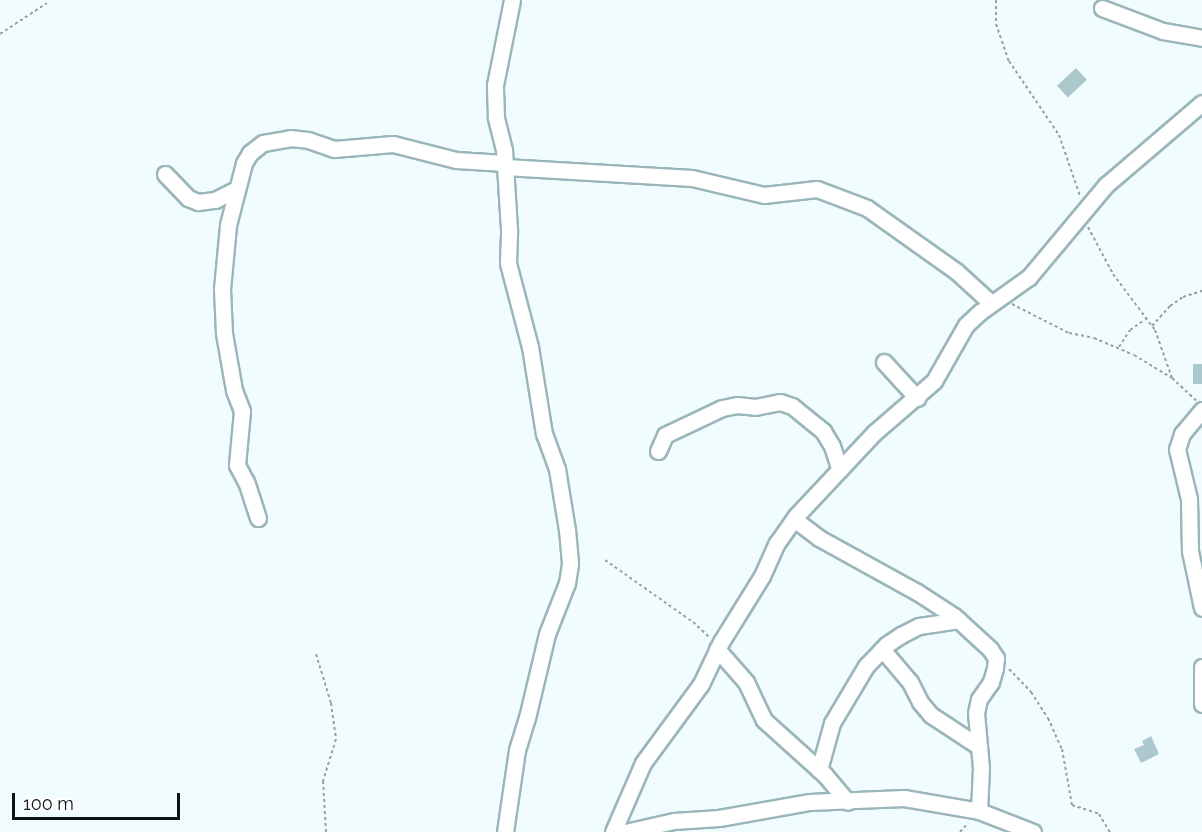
<!DOCTYPE html>
<style>
body{margin:0}
#map{position:relative;width:1202px;height:832px;overflow:hidden;background:#f1fcfe;font-family:Raleway,sans-serif}
div>[style]{position:absolute}
.building>*{inset:0;background:#abc8cd;transform-origin:0 0}
.path>*{height:2px;margin-top:-1px;transform-origin:0;background:repeating-linear-gradient(90deg,#96a1a3 0 3px,transparent 0 6px)}
.roads{filter:drop-shadow(2px 0 #9ab6bb) drop-shadow(-2px 0 #9ab6bb) drop-shadow(0 2px #9ab6bb) drop-shadow(0 -2px #9ab6bb)}
.minor>*{height:15px;margin:-7.5px;padding:0 7.5px;transform-origin:7.5px;border-radius:7.5px;background:#fff}
span{translate:-50% -50%;white-space:nowrap;text-align:center;line-height:1.15;-webkit-text-stroke:4.5px #fff;paint-order:stroke}
.scale{position:absolute;left:12px;top:793px;width:168px;height:27px;box-sizing:border-box;border:3px solid #091416;border-top:0;padding-left:8px;font-size:18px;line-height:21px;white-space:nowrap;color:#091416;-webkit-text-stroke:4px #fff;paint-order:stroke}
</style>
<div id="map">
<div class="building">
<div style="left:1076px;top:68px;width:16px;height:26px;rotate:47deg"></div>
<div style="left:1193px;top:364px;width:9px;height:20px"></div>
<div style="clip-path:polygon(1151px 736px,1159px 754px,1141px 763px,1134px 749px,1144px 745px,1142px 741px)"></div>
</div>
<div class="path">
<div style="left:996px;top:0;width:24px;rotate:90deg"></div>
<div style="left:996px;top:24px;width:39px;rotate:71deg"></div>
<div style="left:1009px;top:61px;width:89px;rotate:56deg"></div>
<div style="left:1059px;top:135px;width:65px;rotate:71deg"></div>
<div style="left:0;top:34px;width:56px;rotate:-33.4deg"></div>
<div style="left:1088px;top:227px;width:53px;rotate:62deg"></div>
<div style="left:1113px;top:274px;width:70px;rotate:53.1deg"></div>
<div style="left:1155px;top:330px;width:51px;rotate:70.5deg"></div>
<div style="left:1012px;top:304px;width:64px;rotate:27deg"></div>
<div style="left:1069px;top:333px;width:25px;rotate:11deg"></div>
<div style="left:1094px;top:338px;width:43px;rotate:23deg"></div>
<div style="left:1134px;top:355px;width:44px;rotate:31.2deg"></div>
<div style="left:1172px;top:378px;width:33px;rotate:43deg"></div>
<div style="left:1152px;top:326px;width:27px;rotate:-48deg"></div>
<div style="left:1170px;top:306px;width:16px;rotate:-35deg"></div>
<div style="left:1183px;top:297px;width:20px;rotate:-18deg"></div>
<div style="left:1119px;top:347px;width:20px;rotate:-57deg"></div>
<div style="left:1130px;top:330px;width:21px;rotate:-35deg"></div>
<div style="left:605px;top:560px;width:108px;rotate:35.2deg"></div>
<div style="left:693px;top:622px;width:23px;rotate:43deg"></div>
<div style="left:316px;top:654px;width:51px;rotate:73deg"></div>
<div style="left:331px;top:703px;width:36px;rotate:82deg"></div>
<div style="left:336px;top:739px;width:44px;rotate:107.2deg"></div>
<div style="left:323px;top:781px;width:51px;rotate:86.6deg"></div>
<div style="left:1009px;top:669px;width:32px;rotate:46deg"></div>
<div style="left:1031px;top:692px;width:31px;rotate:57deg"></div>
<div style="left:1048px;top:718px;width:34px;rotate:66deg"></div>
<div style="left:1062px;top:749px;width:57px;rotate:79.9deg"></div>
<div style="left:1072px;top:805px;width:28px;rotate:18deg"></div>
<div style="left:1099px;top:814px;width:21px;rotate:59deg"></div>
<div style="left:960px;top:832px;width:12px;rotate:-48deg"></div>
</div>
<div class="roads">
<div class="minor">
<div style="left:1102px;top:8px;width:65px;rotate:20.7deg"></div>
<div style="left:1163px;top:31px;width:40px;rotate:10deg"></div>
<div style="left:505px;top:167px;width:187px;rotate:3.4deg"></div>
<div style="left:692px;top:178px;width:74px;rotate:13.3deg"></div>
<div style="left:764px;top:195px;width:53px;rotate:-6.5deg"></div>
<div style="left:817px;top:189px;width:53px;rotate:20.8deg"></div>
<div style="left:867px;top:208px;width:110px;rotate:35.4deg"></div>
<div style="left:957px;top:272px;width:46px;rotate:42.4deg"></div>
<div style="left:165px;top:174px;width:33px;rotate:46deg"></div>
<div style="left:188px;top:198px;width:11px;rotate:22deg"></div>
<div style="left:198px;top:202px;width:17px;rotate:-7deg"></div>
<div style="left:215px;top:200px;width:25px;rotate:-27deg"></div>
<div style="left:884px;top:362px;width:49px;rotate:47.5deg"></div>
<div style="left:1202px;top:410px;width:31px;rotate:130deg"></div>
<div style="left:1182px;top:434px;width:16px;rotate:108deg"></div>
<div style="left:1177px;top:449px;width:51px;rotate:76.5deg"></div>
<div style="left:1189px;top:499px;width:52px;rotate:88.9deg"></div>
<div style="left:1190px;top:551px;width:58px;rotate:78.1deg"></div>
<div style="left:658px;top:451px;width:17px;rotate:-66deg"></div>
<div style="left:665px;top:435px;width:63px;rotate:-25.3deg"></div>
<div style="left:722px;top:408px;width:15px;rotate:-11deg"></div>
<div style="left:737px;top:405px;width:18px;rotate:6deg"></div>
<div style="left:755px;top:407px;width:25px;rotate:-11deg"></div>
<div style="left:780px;top:402px;width:13px;rotate:18deg"></div>
<div style="left:792px;top:406px;width:40px;rotate:39deg"></div>
<div style="left:823px;top:431px;width:17px;rotate:59deg"></div>
<div style="left:832px;top:446px;width:25px;rotate:72deg"></div>
<div style="left:258px;top:518px;width:38px;rotate:-108deg"></div>
<div style="left:246px;top:482px;width:19px;rotate:-118deg"></div>
<div style="left:237px;top:465px;width:54px;rotate:-84.7deg"></div>
<div style="left:242px;top:411px;width:22px;rotate:-111deg"></div>
<div style="left:234px;top:390px;width:58px;rotate:-100deg"></div>
<div style="left:224px;top:333px;width:44px;rotate:-92.6deg"></div>
<div style="left:222px;top:289px;width:64px;rotate:-84.6deg"></div>
<div style="left:228px;top:225px;width:64px;rotate:-75.5deg"></div>
<div style="left:244px;top:163px;width:12px;rotate:-59deg"></div>
<div style="left:250px;top:153px;width:16px;rotate:-38deg"></div>
<div style="left:263px;top:143px;width:27px;rotate:-10deg"></div>
<div style="left:290px;top:138px;width:18px;rotate:6deg"></div>
<div style="left:308px;top:140px;width:28px;rotate:19deg"></div>
<div style="left:334px;top:149px;width:59px;rotate:-4.8deg"></div>
<div style="left:393px;top:144px;width:65px;rotate:14.3deg"></div>
<div style="left:456px;top:160px;width:49px;rotate:3.5deg"></div>
<div style="left:794px;top:519px;width:31px;rotate:37deg"></div>
<div style="left:819px;top:538px;width:112px;rotate:28.9deg"></div>
<div style="left:917px;top:592px;width:44px;rotate:33deg"></div>
<div style="left:954px;top:616px;width:49px;rotate:42.5deg"></div>
<div style="left:990px;top:649px;width:11px;rotate:56deg"></div>
<div style="left:996px;top:658px;width:10px;rotate:96deg"></div>
<div style="left:995px;top:668px;width:15px;rotate:106deg"></div>
<div style="left:991px;top:682px;width:21px;rotate:125deg"></div>
<div style="left:979px;top:699px;width:14px;rotate:102deg"></div>
<div style="left:976px;top:713px;width:55px;rotate:84.8deg"></div>
<div style="left:981px;top:768px;width:43px;rotate:92.7deg"></div>
<div style="left:717px;top:649px;width:44px;rotate:48.7deg"></div>
<div style="left:746px;top:682px;width:42px;rotate:64.7deg"></div>
<div style="left:764px;top:720px;width:82px;rotate:42deg"></div>
<div style="left:825px;top:775px;width:35px;rotate:50deg"></div>
<div style="left:882px;top:649px;width:43px;rotate:49.7deg"></div>
<div style="left:910px;top:682px;width:22px;rotate:63deg"></div>
<div style="left:920px;top:702px;width:17px;rotate:50deg"></div>
<div style="left:931px;top:715px;width:56px;rotate:33.4deg"></div>
<div style="left:1202px;top:667px;width:37px;rotate:90deg"></div>
<div style="left:819px;top:770px;width:49px;rotate:-74.5deg"></div>
<div style="left:832px;top:723px;width:66px;rotate:-59.2deg"></div>
<div style="left:866px;top:666px;width:29px;rotate:-46deg"></div>
<div style="left:886px;top:645px;width:18px;rotate:-34deg"></div>
<div style="left:901px;top:635px;width:20px;rotate:-27deg"></div>
<div style="left:919px;top:626px;width:40px;rotate:-8.5deg"></div>
<div style="left:505px;top:832px;width:83px;rotate:-81.7deg"></div>
<div style="left:517px;top:750px;width:34px;rotate:-73deg"></div>
<div style="left:527px;top:718px;width:86px;rotate:-76.6deg"></div>
<div style="left:547px;top:634px;width:55px;rotate:-68.6deg"></div>
<div style="left:567px;top:583px;width:20px;rotate:-81deg"></div>
<div style="left:570px;top:563px;width:33px;rotate:-95deg"></div>
<div style="left:567px;top:530px;width:62px;rotate:-99.3deg"></div>
<div style="left:557px;top:469px;width:37px;rotate:-110deg"></div>
<div style="left:544px;top:434px;width:88px;rotate:-99.1deg"></div>
<div style="left:530px;top:347px;width:87px;rotate:-104.7deg"></div>
<div style="left:508px;top:263px;width:34px;rotate:-88deg"></div>
<div style="left:509px;top:229px;width:79px;rotate:-93.6deg"></div>
<div style="left:504px;top:150px;width:34px;rotate:-104deg"></div>
<div style="left:496px;top:117px;width:32px;rotate:-92deg"></div>
<div style="left:495px;top:85px;width:87px;rotate:-78.7deg"></div>
<div style="left:613px;top:832px;width:75px;rotate:-66.5deg"></div>
<div style="left:643px;top:763px;width:98px;rotate:-53.7deg"></div>
<div style="left:701px;top:684px;width:47px;rotate:-64.5deg"></div>
<div style="left:721px;top:642px;width:78px;rotate:-58.2deg"></div>
<div style="left:762px;top:576px;width:36px;rotate:-66deg"></div>
<div style="left:777px;top:543px;width:33px;rotate:-55deg"></div>
<div style="left:796px;top:516px;width:115px;rotate:-46.8deg"></div>
<div style="left:875px;top:432px;width:78px;rotate:-40.8deg"></div>
<div style="left:934px;top:381px;width:64px;rotate:-60.3deg"></div>
<div style="left:966px;top:325px;width:19px;rotate:-43deg"></div>
<div style="left:980px;top:312px;width:60px;rotate:-35.5deg"></div>
<div style="left:1029px;top:277px;width:120px;rotate:-50.1deg"></div>
<div style="left:1106px;top:185px;width:126px;rotate:-40.5deg"></div>
<div style="left:625px;top:832px;width:50px;rotate:-12.7deg"></div>
<div style="left:674px;top:821px;width:45px;rotate:-3.8deg"></div>
<div style="left:719px;top:818px;width:91px;rotate:-10.1deg"></div>
<div style="left:809px;top:802px;width:95px;rotate:-2.4deg"></div>
<div style="left:904px;top:798px;width:76px;rotate:9.8deg"></div>
<div style="left:979px;top:811px;width:58px;rotate:21.3deg"></div>
</div>
</div>
<div class="scale">100 m</div>
</div>
